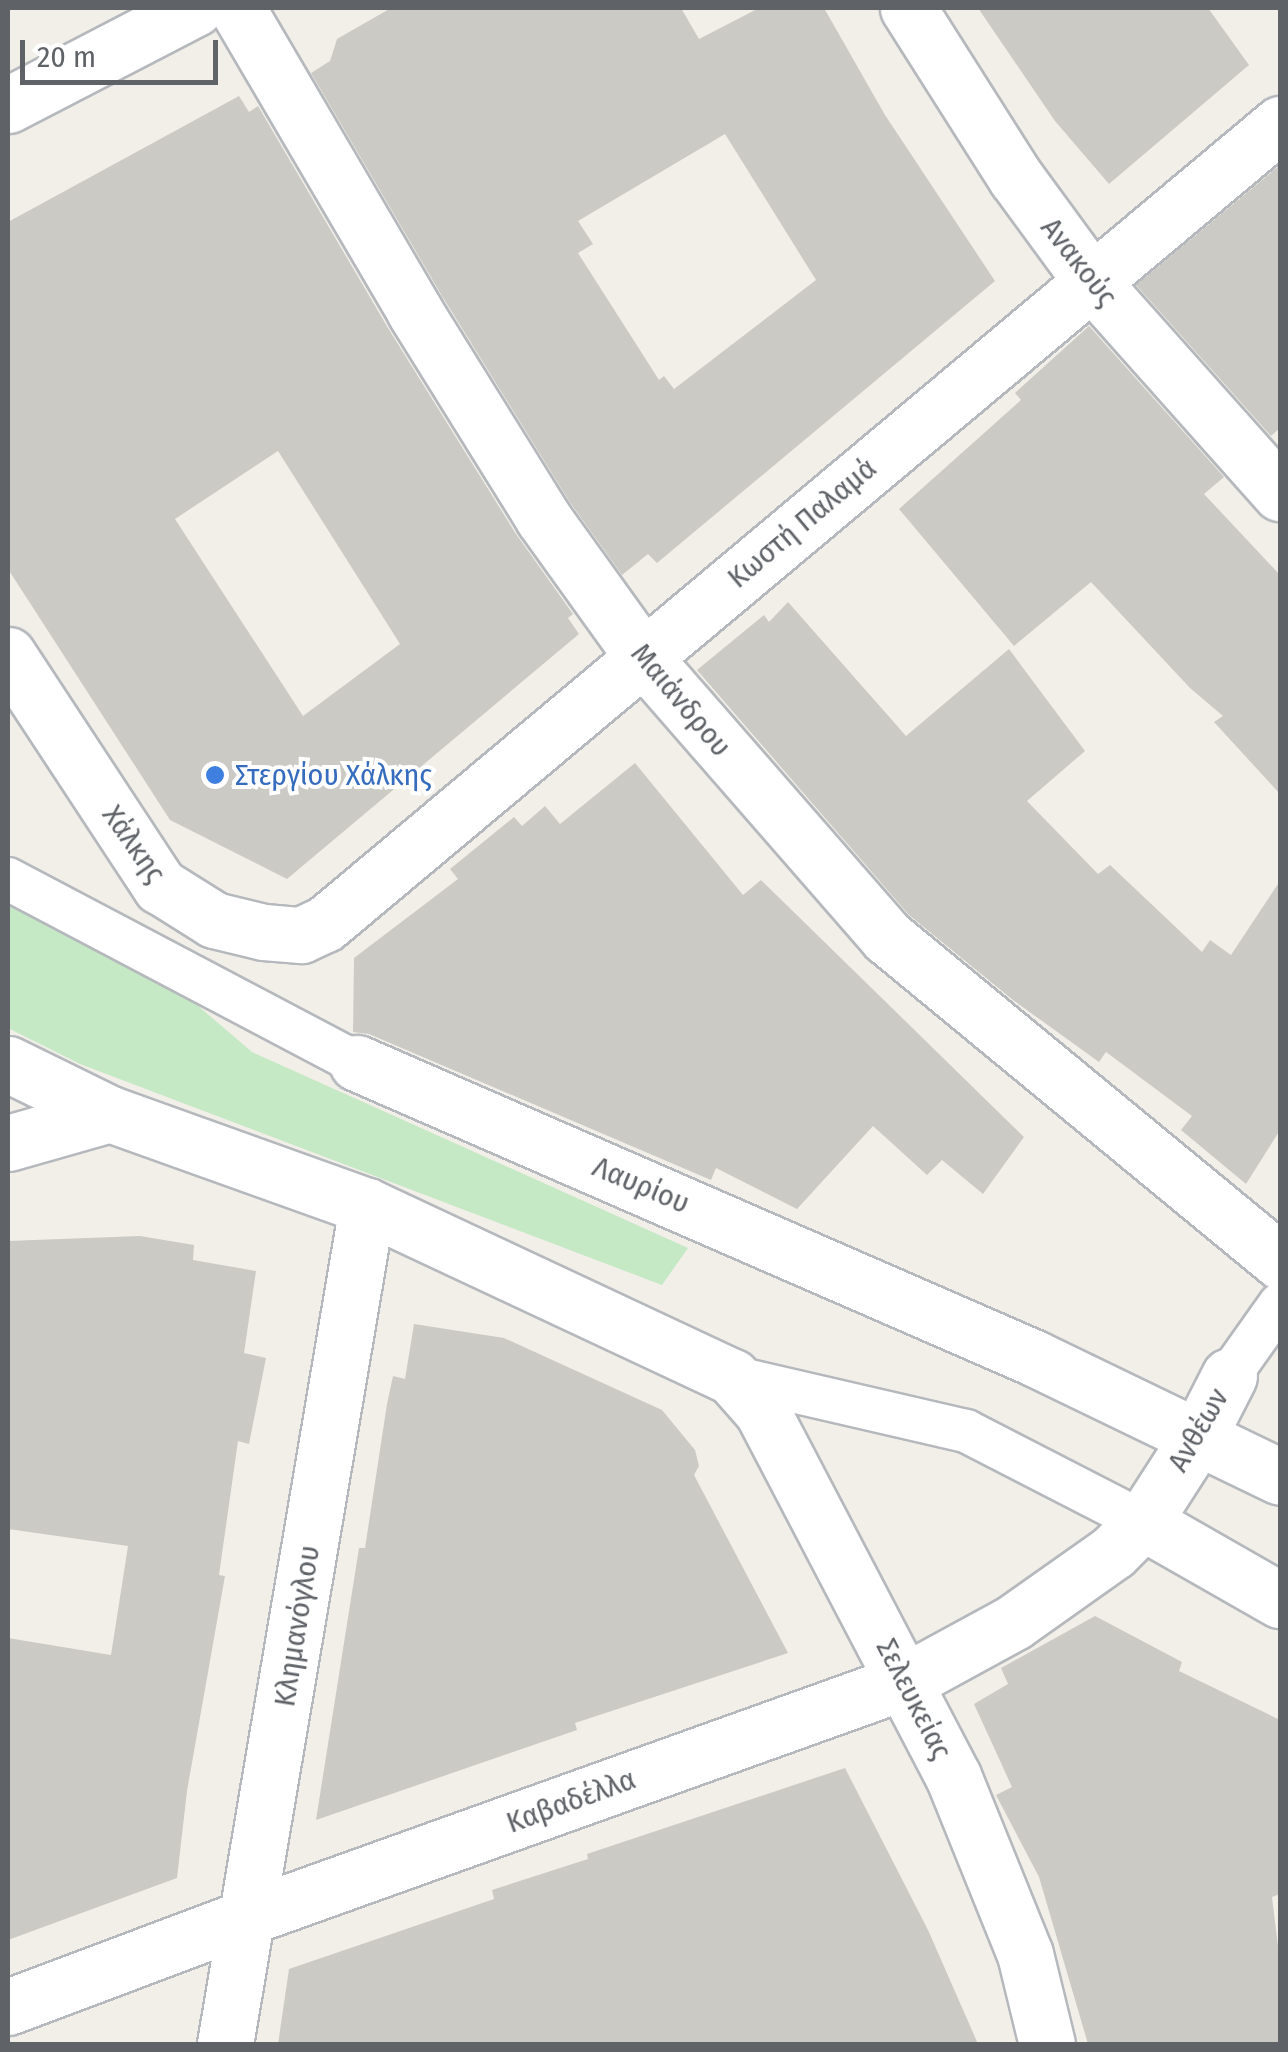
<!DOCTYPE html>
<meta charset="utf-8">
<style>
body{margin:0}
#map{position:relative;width:1288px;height:2052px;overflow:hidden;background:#f1efe8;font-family:"Fira Sans Condensed",sans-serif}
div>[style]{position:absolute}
.green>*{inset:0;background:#c5e8c5}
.building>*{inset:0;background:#cccac5}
.roads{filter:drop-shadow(2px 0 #b5b8bc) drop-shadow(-2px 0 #b5b8bc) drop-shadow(0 2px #b5b8bc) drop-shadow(0 -2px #b5b8bc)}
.pedestrian>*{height:42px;margin:-21px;padding:0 21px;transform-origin:21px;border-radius:21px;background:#fff}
.minor>*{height:55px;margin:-27.5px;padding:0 27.5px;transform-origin:27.5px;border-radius:27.5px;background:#fff}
.secondary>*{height:55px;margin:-27.5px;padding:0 27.5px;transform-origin:27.5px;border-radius:27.5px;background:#fff}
.dots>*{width:28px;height:28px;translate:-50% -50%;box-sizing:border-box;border:5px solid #fff;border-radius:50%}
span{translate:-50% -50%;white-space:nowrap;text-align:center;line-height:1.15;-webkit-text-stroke:8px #fff;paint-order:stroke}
.street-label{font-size:30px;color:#5f6368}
.shop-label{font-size:30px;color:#366cbe}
.left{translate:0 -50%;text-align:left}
.frame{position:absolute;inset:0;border:10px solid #5f6368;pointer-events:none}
.scale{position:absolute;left:20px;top:40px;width:198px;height:45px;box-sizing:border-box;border:5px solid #5f6368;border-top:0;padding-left:12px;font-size:30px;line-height:35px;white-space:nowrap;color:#5f6368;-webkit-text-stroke:8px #fff;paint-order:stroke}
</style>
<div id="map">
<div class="green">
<div style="clip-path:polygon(8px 877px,107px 928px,252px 1052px,688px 1248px,662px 1285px,80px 1064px,8px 1028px)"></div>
</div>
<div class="building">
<div style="clip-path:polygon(evenodd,391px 8px,681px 8px,699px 39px,759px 8px,824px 8px,885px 115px,995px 281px,657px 563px,648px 554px,622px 575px,569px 501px,442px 296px,311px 73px,330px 61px,337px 39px,391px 8px,725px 134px,816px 280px,674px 389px,664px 376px,659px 380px,578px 253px,593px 244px,578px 221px,725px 134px)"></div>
<div style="clip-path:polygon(978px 8px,1208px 8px,1249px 65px,1109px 184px,1055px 121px)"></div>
<div style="clip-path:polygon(evenodd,239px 96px,249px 112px,258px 106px,388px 328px,516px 534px,573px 614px,568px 618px,579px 634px,287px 879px,170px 820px,8px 569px,8px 222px,239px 96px,278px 451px,400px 644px,303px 716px,175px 519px,278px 451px)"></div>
<div style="clip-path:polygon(1280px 165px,1280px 428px,1271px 436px,1136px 285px)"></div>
<div style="clip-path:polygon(1089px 326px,1224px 477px,1204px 494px,1280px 575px,1280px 794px,1214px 722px,1223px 716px,1190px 688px,1091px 582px,1014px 646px,899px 509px,1021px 400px,1015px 393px)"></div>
<div style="clip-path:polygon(788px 602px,906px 736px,1009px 649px,1085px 751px,1027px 801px,1098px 874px,1110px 865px,1202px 952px,1210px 940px,1231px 955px,1280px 881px,1280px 1130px,1246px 1184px,1181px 1130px,1192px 1116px,1106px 1052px,1099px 1062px,1013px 1000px,909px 915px,697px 670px,764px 615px,769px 622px)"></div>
<div style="clip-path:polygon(635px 763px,743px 895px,761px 880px,1024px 1137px,983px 1194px,942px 1160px,927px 1175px,873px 1126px,797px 1209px,716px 1168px,711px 1180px,369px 1034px,353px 1032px,354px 958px,458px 879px,450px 869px,514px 817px,522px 826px,545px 806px,560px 824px)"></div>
<div style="clip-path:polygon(140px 1236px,194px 1245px,193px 1260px,256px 1271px,244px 1353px,266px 1358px,249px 1444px,238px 1441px,219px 1575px,225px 1576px,187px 1791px,177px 1878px,8px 1940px,8px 1638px,111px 1655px,128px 1546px,8px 1529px,8px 1241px)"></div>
<div style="clip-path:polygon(414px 1324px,504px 1338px,662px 1410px,695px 1450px,699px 1466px,694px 1475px,788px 1653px,575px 1723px,577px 1730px,316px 1820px,359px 1548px,365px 1548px,387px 1404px,393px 1376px,405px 1379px)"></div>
<div style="clip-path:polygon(1095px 1616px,1182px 1662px,1179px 1671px,1280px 1720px,1280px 1894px,1272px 1897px,1280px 1963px,1280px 2044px,1088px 2044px,1039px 1877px,996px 1795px,1012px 1787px,974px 1704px,1008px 1684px,1001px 1668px)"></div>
<div style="clip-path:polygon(845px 1768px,928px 1930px,978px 2044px,278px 2044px,289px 1969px,494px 1899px,492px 1890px,588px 1859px,587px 1854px)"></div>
</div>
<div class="roads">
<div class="pedestrian">
<div style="left:8px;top:879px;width:395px;rotate:27.8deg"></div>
<div style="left:1229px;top:1376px;width:88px;rotate:-54.7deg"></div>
<div style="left:732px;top:1377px;width:240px;rotate:13deg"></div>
<div style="left:966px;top:1431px;width:199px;rotate:27.2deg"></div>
</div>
<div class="minor">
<div style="left:237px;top:8px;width:352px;rotate:59.6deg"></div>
<div style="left:415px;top:312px;width:243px;rotate:58.1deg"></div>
<div style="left:543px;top:518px;width:170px;rotate:54.3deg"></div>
<div style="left:642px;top:656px;width:373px;rotate:48.9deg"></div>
<div style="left:887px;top:937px;width:509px;rotate:39.5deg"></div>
<div style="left:908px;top:8px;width:201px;rotate:57.6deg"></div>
<div style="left:1016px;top:178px;width:129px;rotate:53.8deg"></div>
<div style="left:1092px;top:282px;width:283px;rotate:48.3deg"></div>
<div style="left:8px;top:655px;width:277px;rotate:56.7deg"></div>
<div style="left:160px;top:886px;width:64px;rotate:32.2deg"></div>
<div style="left:214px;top:920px;width:51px;rotate:13.5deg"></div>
<div style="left:264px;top:932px;width:37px;rotate:5deg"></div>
<div style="left:301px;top:935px;width:26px;rotate:-25deg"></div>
<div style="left:325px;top:924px;width:1246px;rotate:-39.95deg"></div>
<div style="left:357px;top:1063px;width:738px;rotate:23.54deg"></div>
<div style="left:1034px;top:1358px;width:273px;rotate:25.8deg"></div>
<div style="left:8px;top:1064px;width:114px;rotate:26.1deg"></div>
<div style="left:110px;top:1114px;width:273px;rotate:19.7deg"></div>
<div style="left:367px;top:1206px;width:403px;rotate:25.1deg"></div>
<div style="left:732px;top:1377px;width:45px;rotate:48.6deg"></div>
<div style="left:762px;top:1411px;width:412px;rotate:62.4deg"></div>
<div style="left:953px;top:1776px;width:192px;rotate:68deg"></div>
<div style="left:1025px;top:1954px;width:93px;rotate:76.3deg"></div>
<div style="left:8px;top:1143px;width:106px;rotate:-15.9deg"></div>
<div style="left:1143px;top:1522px;width:158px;rotate:29.7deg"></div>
<div style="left:8px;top:2007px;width:259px;rotate:-20.6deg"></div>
<div style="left:250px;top:1916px;width:697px;rotate:-19.71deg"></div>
<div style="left:906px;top:1681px;width:123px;rotate:-28.6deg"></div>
<div style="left:1014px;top:1622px;width:121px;rotate:-35.3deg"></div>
<div style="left:1113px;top:1552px;width:42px;rotate:-45deg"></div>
<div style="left:1143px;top:1522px;width:103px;rotate:-57.2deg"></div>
<div style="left:1199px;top:1435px;width:66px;rotate:-63deg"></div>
<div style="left:225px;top:2044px;width:850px;rotate:-80.38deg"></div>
</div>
<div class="secondary">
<div style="left:8px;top:105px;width:211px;rotate:-27.4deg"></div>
</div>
</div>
<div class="dots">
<div style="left:215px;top:775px;background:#3f7fe0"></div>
</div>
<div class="street-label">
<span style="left:1079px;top:262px;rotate:52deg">Ανακούς</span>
<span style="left:802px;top:523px;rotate:-40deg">Κωστή Παλαμά</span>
<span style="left:681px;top:700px;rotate:50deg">Μαιάνδρου</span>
<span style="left:134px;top:844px;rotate:55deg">Χάλκης</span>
<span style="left:641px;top:1185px;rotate:23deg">Λαυρίου</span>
<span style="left:1198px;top:1430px;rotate:-60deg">Ανθέων</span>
<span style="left:297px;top:1626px;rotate:-81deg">Κλημανόγλου</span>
<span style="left:914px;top:1699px;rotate:63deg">Σελευκείας</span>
<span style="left:571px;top:1801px;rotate:-20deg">Καβαδέλλα</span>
</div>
<div class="shop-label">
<span class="left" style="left:235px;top:775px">Στεργίου Χάλκης</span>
</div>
<div class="frame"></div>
<div class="scale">20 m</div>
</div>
